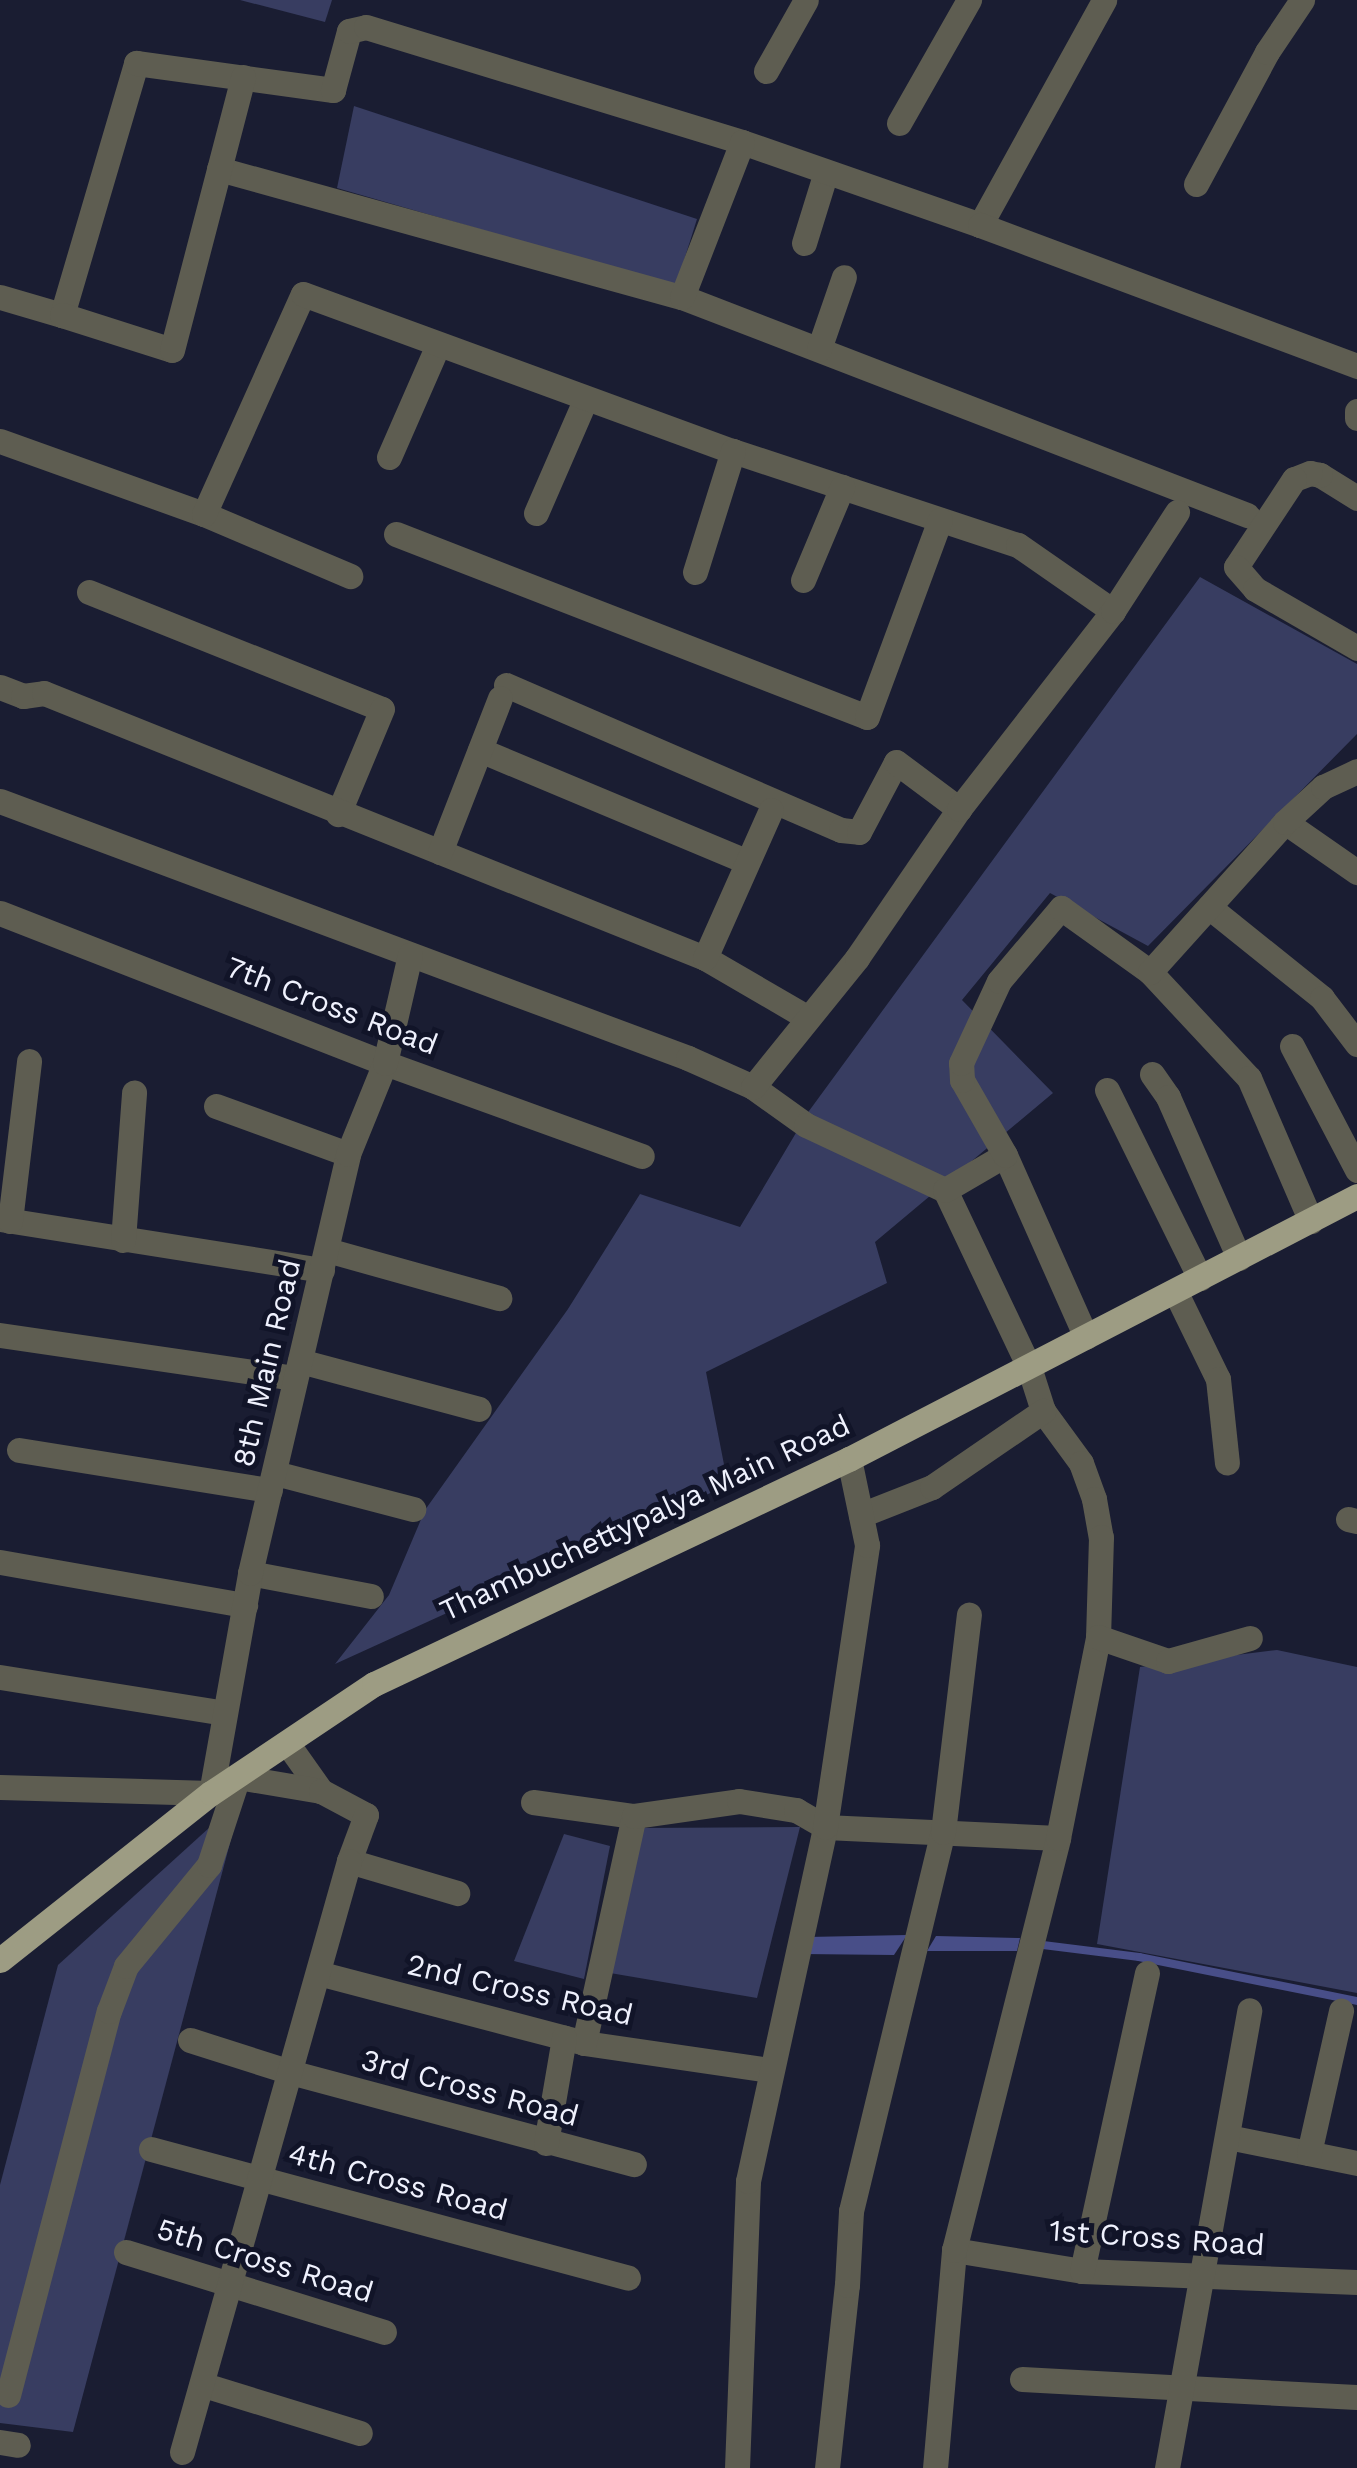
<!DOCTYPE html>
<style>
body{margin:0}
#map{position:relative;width:1357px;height:2468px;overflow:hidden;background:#1a1d32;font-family:"Work Sans",sans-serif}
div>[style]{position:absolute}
.green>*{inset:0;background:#383d61}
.water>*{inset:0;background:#484e88}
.stream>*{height:8px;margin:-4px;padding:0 4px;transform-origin:4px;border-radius:4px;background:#484e88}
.minor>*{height:25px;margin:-12.5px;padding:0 12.5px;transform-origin:12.5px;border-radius:12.5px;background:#5e5d51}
.major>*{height:25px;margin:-12.5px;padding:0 12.5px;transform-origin:12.5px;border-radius:12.5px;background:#9d9c83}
span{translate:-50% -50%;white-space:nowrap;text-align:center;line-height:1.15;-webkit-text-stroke:10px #111428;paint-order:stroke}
.street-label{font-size:30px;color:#eff1fd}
</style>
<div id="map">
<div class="green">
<div style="clip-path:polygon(240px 0,332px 0,325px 22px)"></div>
<div style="clip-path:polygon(354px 106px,697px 219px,676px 286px,337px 188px)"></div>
<div style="clip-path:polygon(1200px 577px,1357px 664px,1357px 734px,1148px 946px,1050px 893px,962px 1000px,1053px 1093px,875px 1242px,887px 1283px,706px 1372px,728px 1485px,335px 1664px,389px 1595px,425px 1510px,568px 1309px,640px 1194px,740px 1227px,809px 1111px)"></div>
<div style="clip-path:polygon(1277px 1650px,1357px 1667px,1357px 1993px,1097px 1944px,1140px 1667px)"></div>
<div style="clip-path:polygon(242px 1798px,73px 2432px,0 2423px,0 2185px,58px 1965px)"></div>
<div style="clip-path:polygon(800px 1827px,757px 1998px,610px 1973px,641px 1828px)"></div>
<div style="clip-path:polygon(564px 1834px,610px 1846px,584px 1979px,514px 1961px)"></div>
</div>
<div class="water">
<div style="clip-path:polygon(907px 1935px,894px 1955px,802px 1954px,807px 1937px)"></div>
<div style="clip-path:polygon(936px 1936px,1020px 1938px,1017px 1951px,927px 1951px)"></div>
</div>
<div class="stream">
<div style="left:1035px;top:1944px;width:105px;rotate:7.1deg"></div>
<div style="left:1139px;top:1957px;width:222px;rotate:11.4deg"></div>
</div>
<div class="minor">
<div style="left:766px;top:71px;width:81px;rotate:-60.6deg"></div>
<div style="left:899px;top:123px;width:142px;rotate:-60.4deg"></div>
<div style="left:219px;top:169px;width:480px;rotate:15.5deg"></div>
<div style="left:682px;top:297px;width:606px;rotate:21.1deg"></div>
<div style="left:1196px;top:184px;width:150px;rotate:-61.7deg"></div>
<div style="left:1267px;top:52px;width:63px;rotate:-56.1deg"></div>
<div style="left:980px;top:225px;width:257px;rotate:-61.1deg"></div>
<div style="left:804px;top:243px;width:74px;rotate:-72.8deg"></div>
<div style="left:0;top:297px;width:65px;rotate:16.2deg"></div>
<div style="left:62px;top:315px;width:263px;rotate:-73.6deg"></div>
<div style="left:136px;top:63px;width:199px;rotate:7.8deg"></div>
<div style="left:333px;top:90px;width:61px;rotate:-74.8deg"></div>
<div style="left:349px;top:31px;width:17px;rotate:-13deg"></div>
<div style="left:366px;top:27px;width:393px;rotate:17deg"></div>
<div style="left:742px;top:142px;width:252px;rotate:19.2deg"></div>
<div style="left:980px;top:225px;width:403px;rotate:20.5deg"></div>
<div style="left:682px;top:297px;width:166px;rotate:-68.8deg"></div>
<div style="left:62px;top:315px;width:115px;rotate:17.7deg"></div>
<div style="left:172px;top:350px;width:282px;rotate:-75.4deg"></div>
<div style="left:819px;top:349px;width:76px;rotate:-70.9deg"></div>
<div style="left:1357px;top:411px;width:7px;rotate:90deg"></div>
<div style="left:0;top:441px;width:217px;rotate:19.7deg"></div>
<div style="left:204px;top:514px;width:159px;rotate:23deg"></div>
<div style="left:389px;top:457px;width:122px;rotate:-66.4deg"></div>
<div style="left:1357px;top:498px;width:44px;rotate:-148.1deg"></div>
<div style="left:1320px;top:475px;width:10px;rotate:-169deg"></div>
<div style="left:1310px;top:473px;width:17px;rotate:159deg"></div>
<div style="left:1294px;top:479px;width:105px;rotate:123.4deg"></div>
<div style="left:1236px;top:567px;width:29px;rotate:49deg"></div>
<div style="left:1255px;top:589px;width:118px;rotate:30deg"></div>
<div style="left:536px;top:513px;width:125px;rotate:-66.5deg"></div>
<div style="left:204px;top:514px;width:241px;rotate:-65.8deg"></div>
<div style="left:303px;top:294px;width:458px;rotate:20.1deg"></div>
<div style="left:733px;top:451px;width:300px;rotate:18.3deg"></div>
<div style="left:1018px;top:545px;width:116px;rotate:34.8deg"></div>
<div style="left:396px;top:534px;width:505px;rotate:21.23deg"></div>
<div style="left:867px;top:717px;width:210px;rotate:-69.7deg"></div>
<div style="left:695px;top:572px;width:127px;rotate:-72.6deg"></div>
<div style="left:803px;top:580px;width:101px;rotate:-67.2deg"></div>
<div style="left:89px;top:592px;width:315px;rotate:21.8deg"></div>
<div style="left:382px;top:709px;width:114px;rotate:112.7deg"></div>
<div style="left:506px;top:685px;width:365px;rotate:23.4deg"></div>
<div style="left:841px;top:830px;width:18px;rotate:6deg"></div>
<div style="left:859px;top:832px;width:79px;rotate:-62.1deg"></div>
<div style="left:896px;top:762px;width:79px;rotate:36.7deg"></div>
<div style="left:0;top:687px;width:25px;rotate:21deg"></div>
<div style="left:23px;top:696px;width:21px;rotate:-8deg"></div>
<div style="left:44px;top:693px;width:712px;rotate:21.85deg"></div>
<div style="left:705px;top:958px;width:119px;rotate:30.2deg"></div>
<div style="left:480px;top:750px;width:288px;rotate:22.7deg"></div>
<div style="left:0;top:801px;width:734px;rotate:20.48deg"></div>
<div style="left:688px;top:1058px;width:71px;rotate:24deg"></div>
<div style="left:753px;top:1087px;width:65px;rotate:35.6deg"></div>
<div style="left:806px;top:1125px;width:153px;rotate:25.1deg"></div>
<div style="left:945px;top:1190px;width:196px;rotate:64.6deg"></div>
<div style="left:1029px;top:1367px;width:46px;rotate:72.3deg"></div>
<div style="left:1043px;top:1411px;width:64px;rotate:53.8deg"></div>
<div style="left:1081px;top:1463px;width:38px;rotate:70deg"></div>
<div style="left:1094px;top:1499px;width:39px;rotate:80deg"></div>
<div style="left:1101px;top:1537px;width:100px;rotate:91.7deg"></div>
<div style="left:1285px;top:822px;width:88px;rotate:34.8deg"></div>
<div style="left:440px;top:852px;width:165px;rotate:-68.7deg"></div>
<div style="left:1209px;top:907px;width:145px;rotate:38.8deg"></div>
<div style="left:1322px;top:998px;width:58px;rotate:52.7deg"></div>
<div style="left:0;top:913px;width:413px;rotate:21.3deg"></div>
<div style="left:385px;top:1063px;width:273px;rotate:19.9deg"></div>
<div style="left:705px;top:958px;width:162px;rotate:-66deg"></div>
<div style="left:1150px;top:972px;width:145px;rotate:47deg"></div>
<div style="left:1249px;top:1078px;width:156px;rotate:66.6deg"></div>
<div style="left:1292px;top:1046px;width:140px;rotate:62.3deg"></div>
<div style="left:1152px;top:1074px;width:28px;rotate:55deg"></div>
<div style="left:1168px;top:1097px;width:176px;rotate:66.2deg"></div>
<div style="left:753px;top:1087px;width:166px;rotate:-51.1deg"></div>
<div style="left:857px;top:958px;width:181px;rotate:-55.6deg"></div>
<div style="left:959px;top:809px;width:251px;rotate:-52.1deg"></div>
<div style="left:1113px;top:611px;width:118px;rotate:-57.1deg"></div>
<div style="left:1107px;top:1090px;width:210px;rotate:63.7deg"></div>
<div style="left:216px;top:1106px;width:140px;rotate:20deg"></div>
<div style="left:1005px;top:1155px;width:199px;rotate:66deg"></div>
<div style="left:945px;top:1190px;width:69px;rotate:-30.3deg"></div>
<div style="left:1005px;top:1155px;width:86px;rotate:-119.8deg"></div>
<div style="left:962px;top:1080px;width:17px;rotate:-93deg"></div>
<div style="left:961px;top:1063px;width:90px;rotate:-65.1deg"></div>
<div style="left:999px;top:981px;width:96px;rotate:-49.7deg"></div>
<div style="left:1061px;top:908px;width:110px;rotate:35.7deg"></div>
<div style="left:1150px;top:972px;width:202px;rotate:-48deg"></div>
<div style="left:1285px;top:822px;width:52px;rotate:-42.6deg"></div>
<div style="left:1323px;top:787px;width:38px;rotate:-25deg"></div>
<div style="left:0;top:1219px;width:326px;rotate:9deg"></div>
<div style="left:10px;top:1221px;width:161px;rotate:-83.2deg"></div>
<div style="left:123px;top:1240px;width:148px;rotate:-85.7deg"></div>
<div style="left:327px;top:1250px;width:179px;rotate:15.6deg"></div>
<div style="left:1175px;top:1291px;width:98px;rotate:64deg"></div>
<div style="left:1218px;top:1379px;width:84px;rotate:83.9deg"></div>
<div style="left:0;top:1335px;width:298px;rotate:8.3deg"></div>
<div style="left:300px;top:1361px;width:185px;rotate:15deg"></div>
<div style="left:19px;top:1450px;width:254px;rotate:9.1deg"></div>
<div style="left:275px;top:1473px;width:143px;rotate:14.6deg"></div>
<div style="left:861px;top:1515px;width:76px;rotate:-21.5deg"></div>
<div style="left:932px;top:1487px;width:135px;rotate:-34.4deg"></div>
<div style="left:1348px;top:1519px;width:9px;rotate:13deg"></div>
<div style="left:0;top:1562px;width:249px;rotate:10deg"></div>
<div style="left:250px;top:1573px;width:123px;rotate:10.8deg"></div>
<div style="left:0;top:1677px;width:227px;rotate:9.1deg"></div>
<div style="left:287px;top:1743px;width:59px;rotate:54.7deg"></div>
<div style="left:0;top:1787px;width:211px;rotate:1.6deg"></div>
<div style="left:211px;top:1793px;width:223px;rotate:-79.9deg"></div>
<div style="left:250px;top:1573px;width:430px;rotate:-76.8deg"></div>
<div style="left:348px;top:1154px;width:98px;rotate:-67.9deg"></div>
<div style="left:385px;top:1063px;width:111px;rotate:-77deg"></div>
<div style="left:533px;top:1802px;width:102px;rotate:7.9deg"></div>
<div style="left:349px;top:1861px;width:113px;rotate:16.5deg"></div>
<div style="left:318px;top:1973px;width:275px;rotate:14.7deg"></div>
<div style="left:584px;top:2043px;width:187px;rotate:8.3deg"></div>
<div style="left:190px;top:2040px;width:105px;rotate:17.7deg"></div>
<div style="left:290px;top:2072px;width:356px;rotate:15deg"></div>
<div style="left:584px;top:2043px;width:232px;rotate:-77.6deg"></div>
<div style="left:634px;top:1816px;width:106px;rotate:-8.1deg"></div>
<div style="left:739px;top:1801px;width:58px;rotate:9deg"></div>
<div style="left:796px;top:1810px;width:34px;rotate:30deg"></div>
<div style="left:825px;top:1827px;width:233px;rotate:2.7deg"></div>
<div style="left:1228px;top:2137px;width:132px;rotate:11.4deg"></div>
<div style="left:546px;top:2143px;width:107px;rotate:-80.3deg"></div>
<div style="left:151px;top:2149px;width:494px;rotate:15.1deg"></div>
<div style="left:1309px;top:2153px;width:146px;rotate:-77.3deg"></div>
<div style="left:954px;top:2250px;width:130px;rotate:9.3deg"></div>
<div style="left:1082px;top:2271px;width:275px;rotate:2.3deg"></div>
<div style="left:126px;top:2252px;width:270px;rotate:17.2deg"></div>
<div style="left:1082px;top:2271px;width:305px;rotate:-77.7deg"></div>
<div style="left:1022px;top:2379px;width:335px;rotate:3.1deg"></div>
<div style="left:204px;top:2385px;width:163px;rotate:17.1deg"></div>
<div style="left:8px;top:2395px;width:397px;rotate:-75.3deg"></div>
<div style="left:109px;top:2011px;width:48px;rotate:-69.3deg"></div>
<div style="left:126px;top:1966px;width:131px;rotate:-50.6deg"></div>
<div style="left:209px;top:1865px;width:93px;rotate:-71.8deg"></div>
<div style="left:238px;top:1777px;width:84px;rotate:9.6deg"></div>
<div style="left:321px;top:1791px;width:51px;rotate:28.1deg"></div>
<div style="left:366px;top:1815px;width:49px;rotate:110.3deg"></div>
<div style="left:349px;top:1861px;width:614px;rotate:105.78deg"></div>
<div style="left:0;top:2442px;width:18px;rotate:9deg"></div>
<div style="left:737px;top:2468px;width:287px;rotate:-87.8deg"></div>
<div style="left:748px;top:2181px;width:362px;rotate:-77.7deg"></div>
<div style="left:825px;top:1827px;width:285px;rotate:-81.5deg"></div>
<div style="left:867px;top:1545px;width:88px;rotate:-101.8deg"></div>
<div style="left:827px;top:2468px;width:184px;rotate:-83.8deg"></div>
<div style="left:847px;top:2285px;width:74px;rotate:-86.9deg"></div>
<div style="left:851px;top:2211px;width:390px;rotate:-76.4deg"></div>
<div style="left:943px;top:1832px;width:219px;rotate:-83.2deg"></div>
<div style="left:935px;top:2468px;width:219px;rotate:-85deg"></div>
<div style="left:954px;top:2250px;width:425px;rotate:-75.8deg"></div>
<div style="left:1058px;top:1838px;width:205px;rotate:-78.7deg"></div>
<div style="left:1098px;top:1637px;width:74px;rotate:18.9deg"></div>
<div style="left:1168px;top:1661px;width:85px;rotate:-15.7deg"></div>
<div style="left:1167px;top:2468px;width:465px;rotate:-79.8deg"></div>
</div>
<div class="major">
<div style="left:0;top:1960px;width:269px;rotate:-38.4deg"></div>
<div style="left:211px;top:1793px;width:196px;rotate:-33.8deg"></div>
<div style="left:374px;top:1684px;width:526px;rotate:-25.35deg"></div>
<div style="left:849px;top:1459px;width:572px;rotate:-27.37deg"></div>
</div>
<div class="street-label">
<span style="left:332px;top:1006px;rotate:21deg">7th Cross Road</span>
<span style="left:267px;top:1363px;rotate:-77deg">8th Main Road</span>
<span style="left:645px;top:1518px;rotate:-25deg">Thambuchettypalya Main Road</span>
<span style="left:520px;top:1990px;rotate:13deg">2nd Cross Road</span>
<span style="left:470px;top:2088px;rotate:15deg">3rd Cross Road</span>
<span style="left:398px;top:2182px;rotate:15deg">4th Cross Road</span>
<span style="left:1157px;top:2238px;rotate:4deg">1st Cross Road</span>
<span style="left:265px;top:2261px;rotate:17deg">5th Cross Road</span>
</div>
</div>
